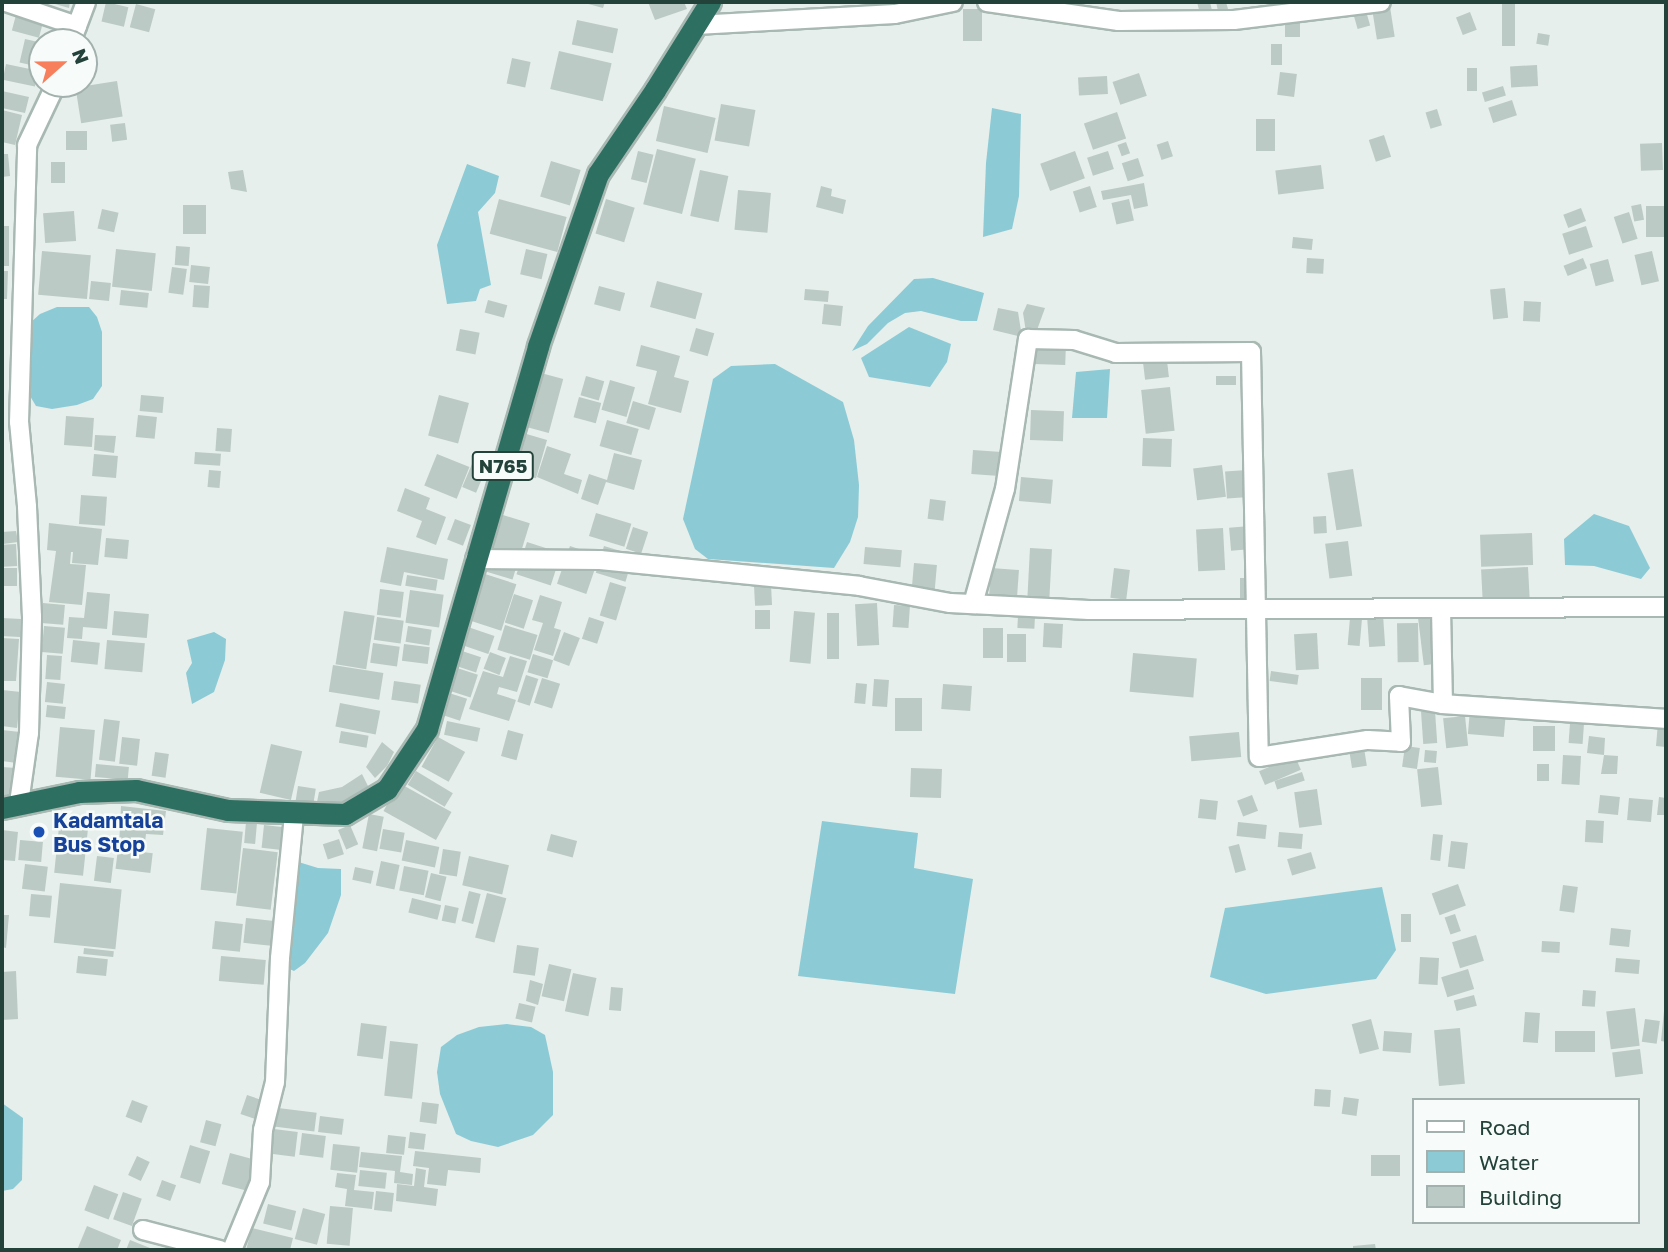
<!DOCTYPE html>
<style>
body{margin:0}
#map{position:relative;width:1668px;height:1252px;overflow:hidden;background:#e6efeb;font-family:"Golos Text",sans-serif}
div>[style]{position:absolute}
.water>*{inset:0;background:#8ccbd6}
.building>*{inset:0;background:#bbcac4;transform-origin:0 0}
.roads{filter:drop-shadow(2px 0 #a8b8b2) drop-shadow(-2px 0 #a8b8b2) drop-shadow(0 2px #a8b8b2) drop-shadow(0 -2px #a8b8b2)}
.street>*{height:18px;margin:-9px;padding:0 9px;transform-origin:9px;border-radius:9px;background:#fff}
.highway>*{height:21px;margin:-10.5px;padding:0 10.5px;transform-origin:10.5px;border-radius:10.5px;background:#2d7061}
.dots>*{width:19px;height:19px;translate:-50% -50%;box-sizing:border-box;border:4px solid #f7fbf9;border-radius:50%}
span{translate:-50% -50%;white-space:nowrap;text-align:center;line-height:1.15;-webkit-text-stroke:5px #f7fbf9;paint-order:stroke}
.shield-label span{padding:2px 5px;background:#f7fbf9;border:2px solid;border-radius:5px;-webkit-text-stroke-width:0}
.shield-label{font-size:19px;color:#23423a;font-weight:700}
.transit-label{font-size:21px;color:#164399;font-weight:700}
.left{translate:0 -50%;text-align:left}
.frame{position:absolute;inset:0;border:4px solid #23423a;pointer-events:none}
.legend{position:absolute;left:1412px;top:1098px;width:228px;height:126px;box-sizing:border-box;background:#f7fbf9;border:2px solid #a2b1ad;margin:0;padding:9px 12px;list-style:none;font-size:21px;color:#23423a}
.legend li{display:flex;align-items:center;gap:14px;height:35px}
.legend b{width:35px;border:2px solid #a2b1ad}
.north{position:absolute;left:28px;top:28px;width:70px;height:70px;box-sizing:border-box;background:#f7fbf9;border:2px solid #a2b1ad;border-radius:50%;rotate:69deg;font-size:19px;font-weight:700;line-height:28px;text-align:center;color:#23423a}
.north::after{content:'';display:block;margin:auto;width:24px;height:32px;background:#f77f5b;clip-path:polygon(50% 0,100% 100%,50% 72%,0 100%)}
</style>
<div id="map">
<div class="water">
<div style="clip-path:polygon(992px 108px,1021px 114px,1019px 196px,1012px 229px,983px 237px,986px 163px)"></div>
<div style="clip-path:polygon(467px 164px,499px 176px,495px 193px,478px 212px,491px 285px,480px 289px,476px 301px,447px 304px,437px 245px)"></div>
<div style="clip-path:polygon(933px 278px,984px 293px,977px 321px,961px 321px,921px 311px,905px 313px,888px 323px,867px 344px,852px 351px,868px 326px,914px 279px)"></div>
<div style="clip-path:polygon(57px 307px,89px 307px,97px 317px,102px 332px,102px 386px,93px 399px,77px 405px,52px 409px,36px 406px,30px 396px,30px 323px,40px 314px)"></div>
<div style="clip-path:polygon(909px 327px,951px 344px,947px 362px,930px 387px,869px 377px,861px 358px)"></div>
<div style="clip-path:polygon(775px 364px,843px 402px,854px 440px,859px 485px,858px 517px,850px 542px,834px 568px,708px 559px,695px 549px,683px 519px,713px 379px,731px 366px)"></div>
<div style="clip-path:polygon(1110px 369px,1107px 418px,1072px 418px,1076px 372px)"></div>
<div style="clip-path:polygon(1594px 514px,1629px 526px,1650px 568px,1641px 579px,1594px 566px,1565px 565px,1564px 539px)"></div>
<div style="clip-path:polygon(214px 632px,226px 639px,225px 660px,214px 692px,192px 704px,186px 673px,192px 663px,187px 640px)"></div>
<div style="clip-path:polygon(822px 821px,918px 833px,914px 868px,973px 879px,955px 994px,798px 976px)"></div>
<div style="clip-path:polygon(292px 860px,318px 868px,341px 869px,341px 895px,328px 933px,305px 963px,294px 971px,287px 968px)"></div>
<div style="clip-path:polygon(1382px 887px,1396px 950px,1376px 979px,1266px 994px,1210px 977px,1225px 908px)"></div>
<div style="clip-path:polygon(507px 1024px,531px 1027px,545px 1035px,553px 1072px,553px 1115px,533px 1135px,498px 1147px,471px 1141px,456px 1134px,440px 1094px,437px 1072px,441px 1047px,457px 1035px,479px 1027px)"></div>
<div style="clip-path:polygon(2px 1103px,23px 1118px,22px 1180px,13px 1189px,2px 1191px)"></div>
</div>
<div class="building">
<div style="clip-path:polygon(48px 2px,70px 2px,69px 8px)"></div>
<div style="left:106px;top:2px;width:23px;height:20px;rotate:13deg"></div>
<div style="clip-path:polygon(581px 2px,605px 2px,603px 8px)"></div>
<div style="clip-path:polygon(648px 2px,684px 2px,687px 9px,655px 20px)"></div>
<div style="clip-path:polygon(1197px 2px,1210px 2px,1213px 15px,1201px 18px)"></div>
<div style="clip-path:polygon(1216px 2px,1226px 2px,1228px 9px,1218px 11px)"></div>
<div style="left:1502px;top:2px;width:13px;height:44px"></div>
<div style="left:136px;top:4px;width:20px;height:24px;rotate:15deg"></div>
<div style="left:1390px;top:7px;width:30px;height:18px;rotate:81deg"></div>
<div style="left:963px;top:9px;width:19px;height:32px"></div>
<div style="left:1366px;top:11px;width:15px;height:13px;rotate:74deg"></div>
<div style="left:1470px;top:12px;width:19px;height:15px;rotate:69deg"></div>
<div style="left:16px;top:15px;width:28px;height:16px;rotate:15deg"></div>
<div style="left:577px;top:20px;width:42px;height:25px;rotate:12deg"></div>
<div style="left:1285px;top:20px;width:15px;height:17px"></div>
<div style="left:1538px;top:33px;width:12px;height:11px;rotate:9deg"></div>
<div style="left:25px;top:39px;width:17px;height:24px;rotate:13deg"></div>
<div style="left:1282px;top:44px;width:21px;height:11px;rotate:90deg"></div>
<div style="left:559px;top:51px;width:54px;height:39px;rotate:13deg"></div>
<div style="left:512px;top:58px;width:19px;height:26px;rotate:12deg"></div>
<div style="left:6px;top:64px;width:33px;height:16px;rotate:12deg"></div>
<div style="left:1537px;top:65px;width:21px;height:27px;rotate:87deg"></div>
<div style="left:1467px;top:68px;width:10px;height:23px"></div>
<div style="left:1280px;top:72px;width:17px;height:23px;rotate:7deg"></div>
<div style="left:1139px;top:73px;width:24px;height:28px;rotate:71deg"></div>
<div style="left:1107px;top:76px;width:18px;height:29px;rotate:87deg"></div>
<div style="left:117px;top:81px;width:36px;height:42px;rotate:81deg"></div>
<div style="left:1503px;top:86px;width:10px;height:22px;rotate:73deg"></div>
<div style="clip-path:polygon(2px 91px,29px 97px,25px 113px,2px 108px)"></div>
<div style="left:1512px;top:100px;width:16px;height:25px;rotate:72deg"></div>
<div style="left:721px;top:104px;width:35px;height:37px;rotate:10deg"></div>
<div style="left:664px;top:106px;width:53px;height:36px;rotate:13deg"></div>
<div style="left:1437px;top:109px;width:17px;height:12px;rotate:73deg"></div>
<div style="clip-path:polygon(2px 110px,22px 115px,15px 145px,2px 142px)"></div>
<div style="left:1117px;top:112px;width:28px;height:35px;rotate:71deg"></div>
<div style="left:1256px;top:119px;width:19px;height:32px"></div>
<div style="left:125px;top:123px;width:17px;height:15px;rotate:83deg"></div>
<div style="left:66px;top:131px;width:21px;height:19px"></div>
<div style="left:1384px;top:135px;width:23px;height:16px;rotate:72deg"></div>
<div style="left:1168px;top:141px;width:16px;height:12px;rotate:72deg"></div>
<div style="left:1126px;top:142px;width:12px;height:9px;rotate:70deg"></div>
<div style="left:1662px;top:143px;width:27px;height:22px;rotate:88deg"></div>
<div style="left:657px;top:149px;width:40px;height:57px;rotate:14deg"></div>
<div style="left:638px;top:151px;width:16px;height:29px;rotate:14deg"></div>
<div style="left:1075px;top:151px;width:29px;height:37px;rotate:70deg"></div>
<div style="left:1108px;top:151px;width:19px;height:22px;rotate:72deg"></div>
<div style="clip-path:polygon(2px 154px,8px 154px,10px 176px,2px 177px)"></div>
<div style="left:1138px;top:158px;width:19px;height:17px;rotate:72deg"></div>
<div style="left:551px;top:161px;width:31px;height:37px;rotate:17deg"></div>
<div style="left:51px;top:162px;width:14px;height:21px"></div>
<div style="left:1321px;top:165px;width:24px;height:46px;rotate:83deg"></div>
<div style="clip-path:polygon(243px 170px,247px 192px,231px 189px,228px 172px)"></div>
<div style="left:700px;top:170px;width:29px;height:47px;rotate:12deg"></div>
<div style="clip-path:polygon(1144px 183px,1148px 206px,1134px 209px,1131px 195px,1103px 200px,1101px 191px)"></div>
<div style="clip-path:polygon(821px 186px,832px 189px,831px 196px,846px 200px,843px 214px,816px 207px)"></div>
<div style="left:1090px;top:186px;width:22px;height:18px;rotate:72deg"></div>
<div style="left:738px;top:190px;width:33px;height:40px;rotate:5deg"></div>
<div style="left:499px;top:199px;width:70px;height:36px;rotate:15deg"></div>
<div style="left:606px;top:199px;width:30px;height:36px;rotate:17deg"></div>
<div style="left:1129px;top:199px;width:22px;height:18px;rotate:77deg"></div>
<div style="left:1641px;top:204px;width:16px;height:10px;rotate:79deg"></div>
<div style="left:183px;top:205px;width:23px;height:29px"></div>
<div style="left:1646px;top:206px;width:20px;height:31px"></div>
<div style="left:1581px;top:208px;width:14px;height:19px;rotate:69deg"></div>
<div style="left:102px;top:209px;width:17px;height:20px;rotate:13deg"></div>
<div style="left:74px;top:211px;width:30px;height:31px;rotate:86deg"></div>
<div style="left:1629px;top:212px;width:28px;height:16px;rotate:72deg"></div>
<div style="left:2px;top:226px;width:7px;height:40px"></div>
<div style="left:1586px;top:226px;width:22px;height:25px;rotate:72deg"></div>
<div style="left:1293px;top:237px;width:20px;height:11px;rotate:6deg"></div>
<div style="left:176px;top:246px;width:14px;height:19px;rotate:4deg"></div>
<div style="left:116px;top:249px;width:40px;height:38px;rotate:6deg"></div>
<div style="left:526px;top:249px;width:22px;height:26px;rotate:13deg"></div>
<div style="left:42px;top:251px;width:49px;height:44px;rotate:5deg"></div>
<div style="left:1652px;top:251px;width:31px;height:18px;rotate:77deg"></div>
<div style="left:1307px;top:258px;width:17px;height:15px;rotate:3deg"></div>
<div style="left:1583px;top:258px;width:11px;height:21px;rotate:68deg"></div>
<div style="left:1608px;top:259px;width:23px;height:19px;rotate:75deg"></div>
<div style="left:191px;top:265px;width:19px;height:17px;rotate:6deg"></div>
<div style="left:172px;top:267px;width:15px;height:26px;rotate:8deg"></div>
<div style="clip-path:polygon(2px 271px,8px 271px,7px 299px,2px 299px)"></div>
<div style="left:91px;top:281px;width:20px;height:18px;rotate:6deg"></div>
<div style="left:657px;top:281px;width:47px;height:27px;rotate:15deg"></div>
<div style="left:194px;top:285px;width:16px;height:22px;rotate:4deg"></div>
<div style="left:599px;top:286px;width:27px;height:19px;rotate:15deg"></div>
<div style="left:1505px;top:288px;width:30px;height:15px;rotate:84deg"></div>
<div style="left:805px;top:289px;width:24px;height:11px;rotate:5deg"></div>
<div style="left:121px;top:290px;width:28px;height:15px;rotate:6deg"></div>
<div style="left:488px;top:300px;width:20px;height:13px;rotate:15deg"></div>
<div style="left:1524px;top:301px;width:17px;height:20px;rotate:3deg"></div>
<div style="left:824px;top:304px;width:19px;height:20px;rotate:6deg"></div>
<div style="clip-path:polygon(1027px 304px,1045px 308px,1037px 330px,1026px 332px,1023px 313px)"></div>
<div style="clip-path:polygon(998px 308px,1018px 312px,1022px 337px,993px 330px)"></div>
<div style="left:696px;top:328px;width:19px;height:24px;rotate:16deg"></div>
<div style="left:460px;top:329px;width:20px;height:22px;rotate:11deg"></div>
<div style="left:1035px;top:342px;width:31px;height:22px;rotate:2deg"></div>
<div style="clip-path:polygon(641px 345px,680px 356px,674px 377px,689px 381px,681px 413px,648px 404px,657px 371px,636px 366px)"></div>
<div style="left:1167px;top:361px;width:16px;height:24px;rotate:83deg"></div>
<div style="left:541px;top:373px;width:23px;height:56px;rotate:15deg"></div>
<div style="left:586px;top:376px;width:19px;height:20px;rotate:16deg"></div>
<div style="left:1216px;top:376px;width:20px;height:9px"></div>
<div style="left:610px;top:380px;width:26px;height:31px;rotate:16deg"></div>
<div style="left:1170px;top:387px;width:44px;height:29px;rotate:84deg"></div>
<div style="left:141px;top:395px;width:23px;height:16px;rotate:5deg"></div>
<div style="left:439px;top:395px;width:31px;height:42px;rotate:15deg"></div>
<div style="left:579px;top:397px;width:23px;height:21px;rotate:15deg"></div>
<div style="left:633px;top:401px;width:24px;height:23px;rotate:17deg"></div>
<div style="left:1031px;top:410px;width:33px;height:30px;rotate:2deg"></div>
<div style="left:138px;top:415px;width:19px;height:22px;rotate:6deg"></div>
<div style="left:66px;top:416px;width:28px;height:29px;rotate:4deg"></div>
<div style="left:607px;top:420px;width:33px;height:27px;rotate:16deg"></div>
<div style="left:217px;top:428px;width:15px;height:23px;rotate:4deg"></div>
<div style="left:523px;top:433px;width:25px;height:40px;rotate:16deg"></div>
<div style="clip-path:polygon(95px 435px,116px 436px,114px 453px,94px 450px)"></div>
<div style="left:1143px;top:438px;width:29px;height:28px;rotate:2deg"></div>
<div style="clip-path:polygon(547px 446px,571px 454px,564px 474px,582px 480px,578px 494px,537px 477px)"></div>
<div style="left:973px;top:450px;width:32px;height:24px;rotate:4deg"></div>
<div style="left:195px;top:452px;width:26px;height:12px;rotate:4deg"></div>
<div style="clip-path:polygon(614px 453px,642px 460px,634px 490px,606px 482px,598px 505px,581px 499px,589px 474px,607px 480px)"></div>
<div style="left:94px;top:454px;width:24px;height:22px;rotate:5deg"></div>
<div style="left:437px;top:454px;width:35px;height:34px;rotate:22deg"></div>
<div style="left:472px;top:464px;width:15px;height:25px;rotate:23deg"></div>
<div style="left:1222px;top:465px;width:32px;height:29px;rotate:83deg"></div>
<div style="left:1353px;top:469px;width:58px;height:26px;rotate:81deg"></div>
<div style="left:209px;top:470px;width:12px;height:17px;rotate:5deg"></div>
<div style="left:1247px;top:470px;width:27px;height:22px;rotate:86deg"></div>
<div style="left:1021px;top:477px;width:32px;height:24px;rotate:5deg"></div>
<div style="clip-path:polygon(405px 488px,430px 498px,426px 509px,446px 517px,436px 545px,416px 537px,422px 521px,397px 511px)"></div>
<div style="left:81px;top:495px;width:26px;height:29px;rotate:4deg"></div>
<div style="left:930px;top:499px;width:16px;height:20px;rotate:7deg"></div>
<div style="left:596px;top:513px;width:37px;height:24px;rotate:17deg"></div>
<div style="left:503px;top:515px;width:28px;height:59px;rotate:17deg"></div>
<div style="left:1326px;top:516px;width:17px;height:13px;rotate:87deg"></div>
<div style="left:455px;top:519px;width:17px;height:22px;rotate:21deg"></div>
<div style="clip-path:polygon(49px 523px,102px 529px,98px 565px,72px 563px,73px 552px,71px 552px,70px 564px,86px 565px,82px 605px,49px 602px,56px 551px,47px 550px)"></div>
<div style="left:1250px;top:526px;width:23px;height:21px;rotate:85deg"></div>
<div style="left:633px;top:527px;width:16px;height:23px;rotate:18deg"></div>
<div style="left:1223px;top:528px;width:42px;height:27px;rotate:87deg"></div>
<div style="clip-path:polygon(16px 531px,18px 542px,3px 544px,2px 532px)"></div>
<div style="left:1532px;top:533px;width:32px;height:52px;rotate:88deg"></div>
<div style="left:106px;top:538px;width:23px;height:19px;rotate:5deg"></div>
<div style="left:1348px;top:541px;width:35px;height:23px;rotate:83deg"></div>
<div style="left:527px;top:542px;width:36px;height:34px;rotate:18deg"></div>
<div style="left:16px;top:544px;width:22px;height:14px;rotate:87deg"></div>
<div style="left:570px;top:546px;width:31px;height:40px;rotate:19deg"></div>
<div style="left:604px;top:546px;width:31px;height:28px;rotate:17deg"></div>
<div style="clip-path:polygon(387px 547px,448px 559px,444px 580px,404px 572px,401px 586px,380px 582px)"></div>
<div style="left:865px;top:547px;width:37px;height:17px;rotate:5deg"></div>
<div style="left:1030px;top:548px;width:22px;height:53px;rotate:3deg"></div>
<div style="left:914px;top:563px;width:23px;height:29px;rotate:5deg"></div>
<div style="left:1528px;top:567px;width:33px;height:47px;rotate:87deg"></div>
<div style="left:3px;top:568px;width:14px;height:18px"></div>
<div style="left:991px;top:568px;width:28px;height:29px;rotate:4deg"></div>
<div style="left:1114px;top:568px;width:16px;height:30px;rotate:7deg"></div>
<div style="left:485px;top:574px;width:33px;height:49px;rotate:18deg"></div>
<div style="left:407px;top:575px;width:31px;height:11px;rotate:9deg"></div>
<div style="left:1240px;top:578px;width:11px;height:26px"></div>
<div style="left:610px;top:582px;width:17px;height:35px;rotate:17deg"></div>
<div style="left:771px;top:585px;width:20px;height:17px;rotate:87deg"></div>
<div style="left:380px;top:589px;width:24px;height:26px;rotate:7deg"></div>
<div style="left:410px;top:590px;width:34px;height:33px;rotate:8deg"></div>
<div style="clip-path:polygon(87px 592px,110px 594px,107px 629px,83px 627px,82px 639px,67px 638px,69px 617px,84px 618px)"></div>
<div style="left:514px;top:594px;width:20px;height:30px;rotate:18deg"></div>
<div style="clip-path:polygon(540px 595px,562px 602px,554px 628px,561px 630px,553px 656px,534px 650px,543px 623px,532px 620px)"></div>
<div style="left:43px;top:603px;width:22px;height:20px;rotate:5deg"></div>
<div style="left:877px;top:603px;width:42px;height:22px;rotate:87deg"></div>
<div style="left:894px;top:605px;width:16px;height:22px;rotate:4deg"></div>
<div style="left:755px;top:610px;width:15px;height:19px"></div>
<div style="left:114px;top:611px;width:35px;height:24px;rotate:5deg"></div>
<div style="left:344px;top:611px;width:31px;height:54px;rotate:9deg"></div>
<div style="left:794px;top:611px;width:21px;height:51px;rotate:5deg"></div>
<div style="left:827px;top:613px;width:12px;height:46px"></div>
<div style="left:1383px;top:615px;width:31px;height:16px;rotate:86deg"></div>
<div style="left:1018px;top:616px;width:17px;height:12px;rotate:3deg"></div>
<div style="left:377px;top:617px;width:27px;height:23px;rotate:8deg"></div>
<div style="left:589px;top:617px;width:16px;height:23px;rotate:18deg"></div>
<div style="left:1431px;top:617px;width:47px;height:13px;rotate:83deg"></div>
<div style="left:2px;top:618px;width:19px;height:18px;rotate:3deg"></div>
<div style="left:1350px;top:618px;width:12px;height:27px;rotate:5deg"></div>
<div style="left:1044px;top:623px;width:19px;height:24px;rotate:3deg"></div>
<div style="left:1418px;top:623px;width:39px;height:21px;rotate:89deg"></div>
<div style="left:505px;top:625px;width:34px;height:26px;rotate:17deg"></div>
<div style="left:44px;top:626px;width:21px;height:26px;rotate:5deg"></div>
<div style="left:408px;top:626px;width:24px;height:16px;rotate:9deg"></div>
<div style="left:468px;top:627px;width:28px;height:19px;rotate:19deg"></div>
<div style="left:983px;top:628px;width:20px;height:30px"></div>
<div style="left:564px;top:632px;width:17px;height:30px;rotate:21deg"></div>
<div style="left:1317px;top:633px;width:36px;height:23px;rotate:87deg"></div>
<div style="left:1007px;top:634px;width:19px;height:28px"></div>
<div style="clip-path:polygon(2px 638px,19px 639px,16px 681px,2px 681px)"></div>
<div style="left:73px;top:640px;width:27px;height:22px;rotate:6deg"></div>
<div style="left:107px;top:640px;width:38px;height:29px;rotate:5deg"></div>
<div style="left:373px;top:643px;width:27px;height:20px;rotate:8deg"></div>
<div style="left:404px;top:644px;width:26px;height:17px;rotate:7deg"></div>
<div style="left:462px;top:651px;width:20px;height:16px;rotate:18deg"></div>
<div style="left:490px;top:652px;width:17px;height:18px;rotate:21deg"></div>
<div style="left:1133px;top:653px;width:64px;height:39px;rotate:5deg"></div>
<div style="left:533px;top:654px;width:21px;height:19px;rotate:17deg"></div>
<div style="left:47px;top:655px;width:15px;height:24px;rotate:4deg"></div>
<div style="clip-path:polygon(510px 656px,527px 661px,517px 692px,499px 687px,497px 694px,516px 700px,509px 721px,469px 709px,483px 671px,503px 677px)"></div>
<div style="left:333px;top:665px;width:51px;height:27px;rotate:9deg"></div>
<div style="left:457px;top:668px;width:22px;height:24px;rotate:18deg"></div>
<div style="left:1271px;top:671px;width:28px;height:10px;rotate:8deg"></div>
<div style="left:526px;top:675px;width:13px;height:28px;rotate:18deg"></div>
<div style="left:542px;top:678px;width:19px;height:26px;rotate:18deg"></div>
<div style="left:1361px;top:678px;width:21px;height:32px"></div>
<div style="left:874px;top:679px;width:15px;height:27px;rotate:4deg"></div>
<div style="left:394px;top:681px;width:27px;height:19px;rotate:8deg"></div>
<div style="left:47px;top:682px;width:18px;height:20px;rotate:6deg"></div>
<div style="left:856px;top:683px;width:11px;height:20px;rotate:5deg"></div>
<div style="left:943px;top:684px;width:29px;height:25px;rotate:4deg"></div>
<div style="clip-path:polygon(2px 690px,21px 692px,17px 728px,2px 726px)"></div>
<div style="left:449px;top:693px;width:19px;height:23px;rotate:18deg"></div>
<div style="left:895px;top:698px;width:27px;height:33px"></div>
<div style="left:340px;top:703px;width:41px;height:24px;rotate:11deg"></div>
<div style="left:47px;top:705px;width:19px;height:12px;rotate:6deg"></div>
<div style="left:1470px;top:710px;width:36px;height:24px;rotate:5deg"></div>
<div style="left:1435px;top:711px;width:32px;height:14px;rotate:86deg"></div>
<div style="left:1465px;top:716px;width:30px;height:22px;rotate:84deg"></div>
<div style="left:104px;top:719px;width:16px;height:41px;rotate:7deg"></div>
<div style="left:447px;top:721px;width:34px;height:14px;rotate:12deg"></div>
<div style="left:1570px;top:723px;width:14px;height:20px;rotate:4deg"></div>
<div style="clip-path:polygon(1658px 723px,1666px 723px,1666px 747px,1656px 746px)"></div>
<div style="left:1533px;top:726px;width:22px;height:25px"></div>
<div style="left:60px;top:727px;width:35px;height:50px;rotate:5deg"></div>
<div style="clip-path:polygon(2px 730px,20px 732px,17px 763px,2px 761px)"></div>
<div style="left:508px;top:730px;width:16px;height:27px;rotate:15deg"></div>
<div style="left:341px;top:731px;width:28px;height:12px;rotate:10deg"></div>
<div style="left:1239px;top:732px;width:25px;height:50px;rotate:85deg"></div>
<div style="clip-path:polygon(1589px 736px,1605px 738px,1604px 755px,1618px 756px,1617px 774px,1601px 774px,1604px 755px,1587px 753px)"></div>
<div style="left:122px;top:737px;width:18px;height:27px;rotate:6deg"></div>
<div style="left:438px;top:737px;width:31px;height:34px;rotate:29deg"></div>
<div style="clip-path:polygon(382px 742px,394px 752px,387px 766px,375px 778px,366px 767px)"></div>
<div style="left:271px;top:744px;width:32px;height:50px;rotate:13deg"></div>
<div style="left:1405px;top:746px;width:15px;height:21px;rotate:8deg"></div>
<div style="left:1364px;top:748px;width:18px;height:15px;rotate:81deg"></div>
<div style="left:1425px;top:750px;width:12px;height:12px;rotate:5deg"></div>
<div style="left:155px;top:752px;width:14px;height:24px;rotate:8deg"></div>
<div style="left:1563px;top:755px;width:18px;height:29px;rotate:3deg"></div>
<div style="left:1295px;top:756px;width:15px;height:39px;rotate:67deg"></div>
<div style="left:96px;top:764px;width:33px;height:13px;rotate:5deg"></div>
<div style="left:1537px;top:764px;width:12px;height:17px"></div>
<div style="clip-path:polygon(2px 767px,16px 768px,11px 804px,2px 803px)"></div>
<div style="left:1438px;top:767px;width:38px;height:21px;rotate:84deg"></div>
<div style="left:911px;top:768px;width:31px;height:29px;rotate:2deg"></div>
<div style="left:416px;top:771px;width:43px;height:16px;rotate:31deg"></div>
<div style="left:1302px;top:772px;width:9px;height:29px;rotate:72deg"></div>
<div style="clip-path:polygon(362px 774px,368px 786px,357px 795px,345px 801px,316px 807px,319px 792px,342px 787px)"></div>
<div style="left:399px;top:783px;width:60px;height:32px;rotate:29deg"></div>
<div style="left:298px;top:786px;width:18px;height:21px;rotate:9deg"></div>
<div style="left:1317px;top:789px;width:36px;height:23px;rotate:82deg"></div>
<div style="left:1252px;top:795px;width:17px;height:16px;rotate:69deg"></div>
<div style="left:1600px;top:795px;width:20px;height:18px;rotate:6deg"></div>
<div style="clip-path:polygon(1659px 797px,1666px 798px,1666px 815px,1657px 815px)"></div>
<div style="left:1629px;top:798px;width:24px;height:22px;rotate:5deg"></div>
<div style="left:1200px;top:799px;width:18px;height:19px;rotate:6deg"></div>
<div style="clip-path:polygon(121px 806px,166px 811px,163px 835px,146px 834px,144px 850px,119px 847px)"></div>
<div style="left:369px;top:814px;width:15px;height:35px;rotate:11deg"></div>
<div style="left:1586px;top:820px;width:18px;height:22px;rotate:3deg"></div>
<div style="left:246px;top:822px;width:11px;height:21px;rotate:5deg"></div>
<div style="left:1238px;top:822px;width:29px;height:14px;rotate:6deg"></div>
<div style="left:264px;top:825px;width:18px;height:23px;rotate:6deg"></div>
<div style="left:350px;top:825px;width:21px;height:13px;rotate:67deg"></div>
<div style="left:59px;top:827px;width:29px;height:46px;rotate:6deg"></div>
<div style="left:207px;top:828px;width:36px;height:62px;rotate:6deg"></div>
<div style="left:383px;top:829px;width:22px;height:20px;rotate:10deg"></div>
<div style="clip-path:polygon(2px 830px,18px 832px,15px 861px,2px 860px)"></div>
<div style="left:1279px;top:832px;width:24px;height:15px;rotate:5deg"></div>
<div style="left:551px;top:834px;width:27px;height:17px;rotate:15deg"></div>
<div style="left:1433px;top:834px;width:10px;height:26px;rotate:6deg"></div>
<div style="left:339px;top:839px;width:16px;height:17px;rotate:72deg"></div>
<div style="left:20px;top:840px;width:23px;height:20px;rotate:5deg"></div>
<div style="left:406px;top:840px;width:34px;height:21px;rotate:12deg"></div>
<div style="left:1451px;top:841px;width:17px;height:26px;rotate:7deg"></div>
<div style="left:1239px;top:844px;width:27px;height:11px;rotate:75deg"></div>
<div style="left:243px;top:848px;width:35px;height:58px;rotate:7deg"></div>
<div style="left:118px;top:849px;width:35px;height:20px;rotate:7deg"></div>
<div style="left:443px;top:849px;width:18px;height:25px;rotate:9deg"></div>
<div style="left:1311px;top:852px;width:17px;height:25px;rotate:73deg"></div>
<div style="left:97px;top:856px;width:17px;height:25px;rotate:7deg"></div>
<div style="left:469px;top:856px;width:41px;height:30px;rotate:13deg"></div>
<div style="left:381px;top:861px;width:19px;height:25px;rotate:12deg"></div>
<div style="left:25px;top:864px;width:23px;height:25px;rotate:7deg"></div>
<div style="left:404px;top:866px;width:25px;height:25px;rotate:11deg"></div>
<div style="left:355px;top:867px;width:19px;height:13px;rotate:12deg"></div>
<div style="left:431px;top:873px;width:16px;height:25px;rotate:14deg"></div>
<div style="left:60px;top:883px;width:62px;height:60px;rotate:6deg"></div>
<div style="left:1458px;top:884px;width:23px;height:28px;rotate:70deg"></div>
<div style="left:1563px;top:885px;width:15px;height:26px;rotate:8deg"></div>
<div style="left:469px;top:891px;width:12px;height:31px;rotate:14deg"></div>
<div style="left:487px;top:893px;width:20px;height:46px;rotate:15deg"></div>
<div style="left:31px;top:894px;width:21px;height:22px;rotate:5deg"></div>
<div style="left:412px;top:898px;width:30px;height:15px;rotate:14deg"></div>
<div style="left:445px;top:905px;width:14px;height:16px;rotate:12deg"></div>
<div style="left:1401px;top:914px;width:10px;height:28px"></div>
<div style="left:1455px;top:914px;width:18px;height:11px;rotate:71deg"></div>
<div style="clip-path:polygon(2px 915px,9px 915px,6px 948px,2px 947px)"></div>
<div style="left:246px;top:918px;width:28px;height:25px;rotate:6deg"></div>
<div style="left:215px;top:921px;width:28px;height:28px;rotate:6deg"></div>
<div style="left:1611px;top:928px;width:20px;height:17px;rotate:6deg"></div>
<div style="left:1476px;top:935px;width:27px;height:25px;rotate:73deg"></div>
<div style="left:1542px;top:941px;width:18px;height:11px;rotate:3deg"></div>
<div style="left:517px;top:945px;width:22px;height:28px;rotate:8deg"></div>
<div style="left:84px;top:948px;width:30px;height:6px;rotate:6deg"></div>
<div style="left:78px;top:956px;width:30px;height:17px;rotate:6deg"></div>
<div style="left:221px;top:956px;width:45px;height:25px;rotate:5deg"></div>
<div style="left:1420px;top:957px;width:19px;height:27px;rotate:3deg"></div>
<div style="left:1616px;top:958px;width:24px;height:14px;rotate:5deg"></div>
<div style="left:549px;top:964px;width:23px;height:33px;rotate:13deg"></div>
<div style="left:1468px;top:969px;width:21px;height:28px;rotate:73deg"></div>
<div style="clip-path:polygon(16px 971px,18px 1019px,2px 1020px,2px 972px)"></div>
<div style="left:573px;top:973px;width:24px;height:39px;rotate:12deg"></div>
<div style="clip-path:polygon(530px 980px,543px 984px,538px 1005px,526px 1001px)"></div>
<div style="left:611px;top:987px;width:12px;height:23px;rotate:5deg"></div>
<div style="left:1583px;top:990px;width:13px;height:16px;rotate:4deg"></div>
<div style="left:1474px;top:995px;width:11px;height:21px;rotate:75deg"></div>
<div style="left:519px;top:1003px;width:17px;height:16px;rotate:13deg"></div>
<div style="left:1635px;top:1008px;width:38px;height:29px;rotate:83deg"></div>
<div style="clip-path:polygon(1664px 1011px,1666px 1011px,1666px 1042px,1661px 1041px)"></div>
<div style="left:1525px;top:1012px;width:15px;height:30px;rotate:4deg"></div>
<div style="left:1371px;top:1019px;width:31px;height:20px;rotate:75deg"></div>
<div style="left:1645px;top:1019px;width:15px;height:23px;rotate:8deg"></div>
<div style="left:361px;top:1023px;width:26px;height:33px;rotate:7deg"></div>
<div style="left:1460px;top:1028px;width:56px;height:26px;rotate:85deg"></div>
<div style="left:1384px;top:1031px;width:28px;height:20px;rotate:4deg"></div>
<div style="left:1555px;top:1031px;width:40px;height:21px"></div>
<div style="left:390px;top:1041px;width:28px;height:55px;rotate:6deg"></div>
<div style="left:1640px;top:1049px;width:25px;height:28px;rotate:83deg"></div>
<div style="left:1315px;top:1089px;width:16px;height:17px;rotate:4deg"></div>
<div style="left:247px;top:1095px;width:21px;height:20px;rotate:19deg"></div>
<div style="left:1344px;top:1097px;width:15px;height:17px;rotate:8deg"></div>
<div style="left:132px;top:1100px;width:17px;height:18px;rotate:21deg"></div>
<div style="left:422px;top:1102px;width:17px;height:20px;rotate:7deg"></div>
<div style="left:270px;top:1107px;width:47px;height:19px;rotate:7deg"></div>
<div style="left:320px;top:1116px;width:24px;height:16px;rotate:7deg"></div>
<div style="left:206px;top:1120px;width:16px;height:23px;rotate:15deg"></div>
<div style="left:266px;top:1128px;width:32px;height:25px;rotate:7deg"></div>
<div style="left:410px;top:1132px;width:16px;height:16px;rotate:7deg"></div>
<div style="left:302px;top:1133px;width:24px;height:22px;rotate:7deg"></div>
<div style="left:388px;top:1135px;width:18px;height:18px;rotate:6deg"></div>
<div style="left:333px;top:1144px;width:27px;height:26px;rotate:6deg"></div>
<div style="left:190px;top:1145px;width:21px;height:34px;rotate:17deg"></div>
<div style="clip-path:polygon(415px 1151px,481px 1158px,480px 1173px,448px 1170px,446px 1186px,427px 1184px,429px 1168px,413px 1166px)"></div>
<div style="clip-path:polygon(361px 1152px,402px 1156px,400px 1172px,413px 1174px,412px 1185px,394px 1183px,395px 1171px,359px 1167px)"></div>
<div style="left:230px;top:1153px;width:28px;height:32px;rotate:15deg"></div>
<div style="left:1371px;top:1155px;width:29px;height:21px"></div>
<div style="left:137px;top:1156px;width:14px;height:21px;rotate:25deg"></div>
<div style="clip-path:polygon(416px 1168px,426px 1170px,424px 1187px,438px 1189px,436px 1206px,396px 1201px,397px 1184px,414px 1186px)"></div>
<div style="left:360px;top:1170px;width:27px;height:16px;rotate:6deg"></div>
<div style="clip-path:polygon(337px 1173px,356px 1175px,354px 1190px,374px 1192px,372px 1209px,345px 1206px,347px 1189px,335px 1187px)"></div>
<div style="left:162px;top:1180px;width:15px;height:17px;rotate:20deg"></div>
<div style="left:94px;top:1185px;width:26px;height:27px;rotate:21deg"></div>
<div style="left:376px;top:1191px;width:18px;height:19px;rotate:6deg"></div>
<div style="left:123px;top:1192px;width:20px;height:29px;rotate:20deg"></div>
<div style="left:268px;top:1204px;width:29px;height:20px;rotate:14deg"></div>
<div style="left:330px;top:1206px;width:23px;height:38px;rotate:5deg"></div>
<div style="left:303px;top:1208px;width:23px;height:32px;rotate:15deg"></div>
<div style="clip-path:polygon(87px 1226px,121px 1240px,117px 1250px,77px 1250px)"></div>
<div style="clip-path:polygon(252px 1228px,293px 1238px,290px 1250px,246px 1250px)"></div>
<div style="clip-path:polygon(130px 1240px,155px 1250px,126px 1250px)"></div>
<div style="clip-path:polygon(1375px 1244px,1376px 1250px,1353px 1250px,1353px 1246px)"></div>
</div>
<div class="roads">
<div class="street">
<div style="left:6px;top:2px;width:75px;rotate:18.7deg"></div>
<div style="left:987px;top:2px;width:133px;rotate:8.2deg"></div>
<div style="left:1119px;top:21px;width:115px;rotate:-0.5deg"></div>
<div style="left:1234px;top:20px;width:148px;rotate:-7deg"></div>
<div style="left:696px;top:25px;width:199px;rotate:-3.2deg"></div>
<div style="left:895px;top:14px;width:59px;rotate:-11.7deg"></div>
<div style="left:71px;top:42px;width:43px;rotate:-69.4deg"></div>
<div style="left:475px;top:559px;width:125px;rotate:0.5deg"></div>
<div style="left:600px;top:560px;width:260px;rotate:5.7deg"></div>
<div style="left:859px;top:586px;width:93px;rotate:10.6deg"></div>
<div style="left:950px;top:603px;width:139px;rotate:2.9deg"></div>
<div style="left:1089px;top:610px;width:577px;rotate:-0.3deg"></div>
<div style="left:973px;top:604px;width:119px;rotate:-74.5deg"></div>
<div style="left:1005px;top:489px;width:152px;rotate:-81.3deg"></div>
<div style="left:1028px;top:339px;width:46px;rotate:1.2deg"></div>
<div style="left:1074px;top:340px;width:44px;rotate:17.2deg"></div>
<div style="left:1116px;top:353px;width:135px;rotate:-0.4deg"></div>
<div style="left:1251px;top:352px;width:405px;rotate:88.9deg"></div>
<div style="left:1259px;top:757px;width:110px;rotate:-8.9deg"></div>
<div style="left:1368px;top:740px;width:33px;rotate:3deg"></div>
<div style="left:1401px;top:742px;width:46px;rotate:-92.5deg"></div>
<div style="left:1399px;top:696px;width:45px;rotate:10.3deg"></div>
<div style="left:1441px;top:609px;width:95px;rotate:88.8deg"></div>
<div style="left:1443px;top:704px;width:224px;rotate:3.8deg"></div>
<div style="left:19px;top:803px;width:71px;rotate:-81.9deg"></div>
<div style="left:29px;top:733px;width:116px;rotate:-88.5deg"></div>
<div style="left:32px;top:617px;width:111px;rotate:-92.6deg"></div>
<div style="left:27px;top:506px;width:84px;rotate:-95.4deg"></div>
<div style="left:19px;top:422px;width:277px;rotate:-88.3deg"></div>
<div style="left:27px;top:145px;width:68px;rotate:-64.6deg"></div>
<div style="left:143px;top:1230px;width:80px;rotate:14.6deg"></div>
<div style="left:232px;top:1250px;width:74px;rotate:-67.6deg"></div>
<div style="left:260px;top:1182px;width:52px;rotate:-86.7deg"></div>
<div style="left:263px;top:1130px;width:49px;rotate:-76deg"></div>
<div style="left:275px;top:1082px;width:124px;rotate:-87.7deg"></div>
<div style="left:280px;top:958px;width:145px;rotate:-84.4deg"></div>
</div>
<div class="highway">
<div style="left:2px;top:808px;width:79px;rotate:-11.7deg"></div>
<div style="left:79px;top:792px;width:57px;rotate:-2deg"></div>
<div style="left:136px;top:790px;width:94px;rotate:12.3deg"></div>
<div style="left:228px;top:810px;width:117px;rotate:2deg"></div>
<div style="left:345px;top:814px;width:49px;rotate:-30.8deg"></div>
<div style="left:387px;top:789px;width:72px;rotate:-56.3deg"></div>
<div style="left:427px;top:729px;width:399px;rotate:-73.8deg"></div>
<div style="left:538px;top:346px;width:182px;rotate:-70.8deg"></div>
<div style="left:598px;top:174px;width:102px;rotate:-55.8deg"></div>
<div style="left:655px;top:90px;width:104px;rotate:-58deg"></div>
</div>
</div>
<div class="dots">
<div style="left:39px;top:832px;background:#1a4fb4"></div>
</div>
<div class="shield-label">
<span style="left:503px;top:466px">N765</span>
</div>
<div class="transit-label">
<span class="left" style="left:53px;top:832px">Kadamtala<br>Bus Stop</span>
</div>
<div class="frame"></div>
<ul class="legend">
<li><b style="height:9px;background:#fff"></b>Road</li>
<li><b style="height:19px;background:#8ccbd6"></b>Water</li>
<li><b style="height:19px;background:#bbcac4"></b>Building</li>
</ul>
<div class="north">N</div>
</div>
